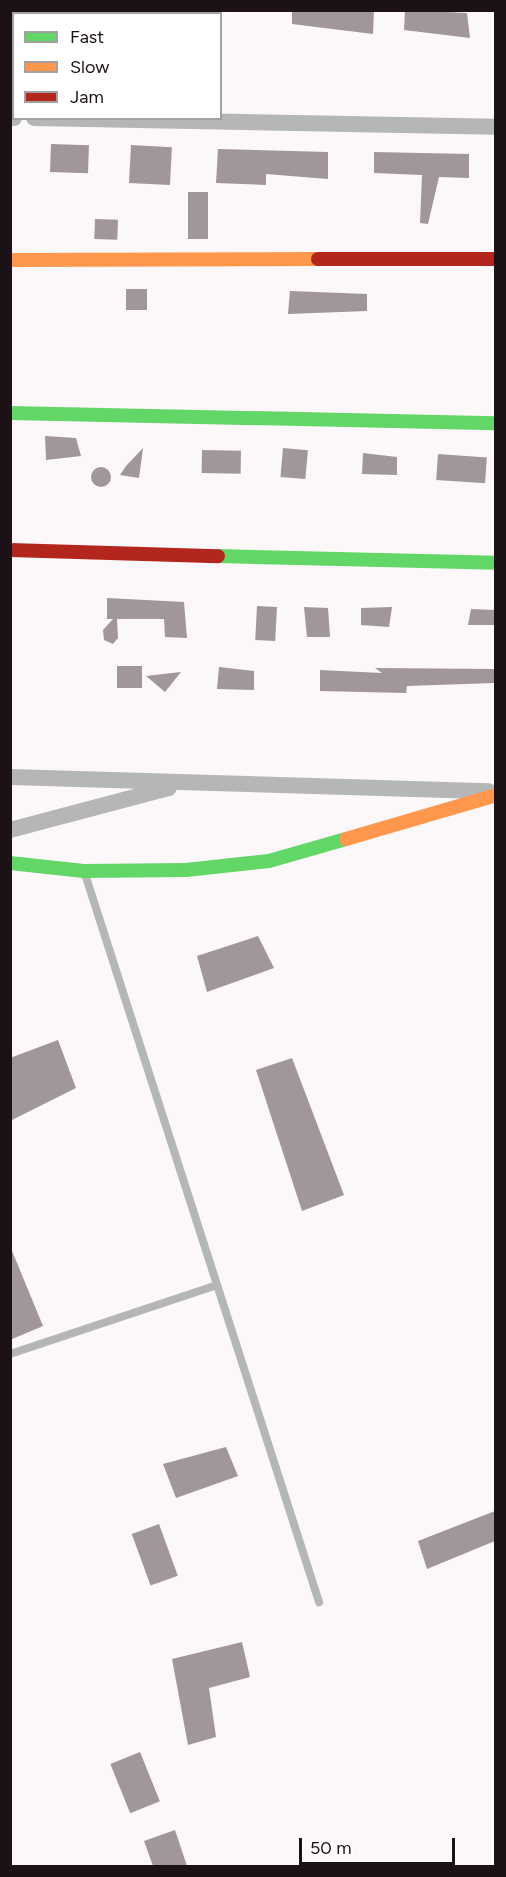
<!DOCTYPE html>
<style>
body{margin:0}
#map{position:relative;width:506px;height:1877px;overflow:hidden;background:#fcf7f9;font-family:Figtree,sans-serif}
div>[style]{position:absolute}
.building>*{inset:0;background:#a1969a;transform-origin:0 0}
.round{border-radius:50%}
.lane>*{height:8px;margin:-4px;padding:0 4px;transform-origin:4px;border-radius:4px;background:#b5b6b6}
.street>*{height:16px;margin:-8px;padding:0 8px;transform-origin:8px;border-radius:8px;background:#b5b6b6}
.fast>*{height:14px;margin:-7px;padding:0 7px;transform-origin:7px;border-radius:7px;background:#63d668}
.slow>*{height:14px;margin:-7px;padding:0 7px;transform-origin:7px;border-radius:7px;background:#ff974d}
.jam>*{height:14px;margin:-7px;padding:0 7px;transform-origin:7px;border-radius:7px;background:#b3261e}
span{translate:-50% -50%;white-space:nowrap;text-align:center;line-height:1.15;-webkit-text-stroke:6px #fff;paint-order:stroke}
.frame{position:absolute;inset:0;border:12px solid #1c1116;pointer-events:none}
.legend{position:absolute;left:12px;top:12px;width:210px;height:108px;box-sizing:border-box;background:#fff;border:2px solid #a4a0a2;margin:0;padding:8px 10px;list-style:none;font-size:18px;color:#1c1116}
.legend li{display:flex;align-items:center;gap:12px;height:30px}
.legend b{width:30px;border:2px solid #a4a0a2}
.scale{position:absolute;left:299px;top:1838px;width:156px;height:27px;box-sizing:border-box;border:3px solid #1c1116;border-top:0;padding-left:8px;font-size:18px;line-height:21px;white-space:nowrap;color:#1c1116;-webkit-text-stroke:4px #fff;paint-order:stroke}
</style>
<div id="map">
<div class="building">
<div style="clip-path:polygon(292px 10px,374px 10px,373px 34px,292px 24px)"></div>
<div style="clip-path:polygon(405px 10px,467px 13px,470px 38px,404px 30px)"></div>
<div style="left:51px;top:144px;width:38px;height:28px;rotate:2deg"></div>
<div style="left:131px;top:145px;width:41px;height:38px;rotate:3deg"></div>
<div style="clip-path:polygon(218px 149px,328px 152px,328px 179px,266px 174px,266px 185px,216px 183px)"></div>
<div style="clip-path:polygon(374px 152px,469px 154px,469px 178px,439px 177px,428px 224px,420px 223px,422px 175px,374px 173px)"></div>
<div style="left:188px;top:192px;width:20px;height:47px"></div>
<div style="left:95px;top:219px;width:23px;height:20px;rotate:2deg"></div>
<div style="left:126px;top:289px;width:21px;height:21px"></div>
<div style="clip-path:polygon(290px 291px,367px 294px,367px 311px,288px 314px)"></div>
<div style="clip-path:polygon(45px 436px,76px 438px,81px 456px,46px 460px)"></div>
<div style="clip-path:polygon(143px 448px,139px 478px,120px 475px,126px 466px)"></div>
<div style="left:283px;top:448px;width:25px;height:29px;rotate:5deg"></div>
<div style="left:202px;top:450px;width:39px;height:23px;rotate:1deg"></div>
<div style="clip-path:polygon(363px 453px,397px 457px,397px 475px,362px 474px)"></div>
<div style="left:438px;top:454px;width:49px;height:26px;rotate:4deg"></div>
<div class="round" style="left:91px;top:467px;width:20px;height:20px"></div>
<div style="clip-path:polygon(107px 598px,184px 602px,187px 638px,165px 637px,164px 619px,117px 619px,118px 638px,113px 644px,104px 640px,103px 630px,113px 619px,107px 619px)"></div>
<div style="left:257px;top:606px;width:20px;height:34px;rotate:3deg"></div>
<div style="clip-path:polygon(304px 607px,328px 608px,330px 637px,307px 637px)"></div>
<div style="clip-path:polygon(392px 607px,389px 627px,361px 625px,361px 608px)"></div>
<div style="clip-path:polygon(471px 609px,495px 610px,495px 625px,468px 625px)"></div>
<div style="left:117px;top:666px;width:25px;height:22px"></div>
<div style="clip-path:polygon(219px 667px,254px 671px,254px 690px,217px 689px)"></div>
<div style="clip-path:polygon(375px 668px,494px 669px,494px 683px,407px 686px,406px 693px,320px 691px,320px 670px,382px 673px)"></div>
<div style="clip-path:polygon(181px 672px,165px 692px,146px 676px)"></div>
<div style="clip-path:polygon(258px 936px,274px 968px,207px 992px,197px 956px)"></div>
<div style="clip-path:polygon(58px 1040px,76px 1088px,10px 1121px,10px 1058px)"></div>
<div style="clip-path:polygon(292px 1058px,344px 1195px,302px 1211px,256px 1070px)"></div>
<div style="clip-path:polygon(10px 1246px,43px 1326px,10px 1340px)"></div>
<div style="clip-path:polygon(226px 1447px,238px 1476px,176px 1498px,163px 1464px)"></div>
<div style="clip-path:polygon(495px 1511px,495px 1541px,427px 1569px,418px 1541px)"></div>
<div style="left:159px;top:1524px;width:55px;height:29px;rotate:70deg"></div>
<div style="clip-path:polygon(242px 1642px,250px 1677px,209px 1688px,216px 1737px,188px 1745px,172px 1659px)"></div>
<div style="left:140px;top:1752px;width:53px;height:32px;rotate:68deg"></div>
<div style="clip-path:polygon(175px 1830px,187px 1866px,153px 1866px,144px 1841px)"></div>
</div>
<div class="lane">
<div style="left:85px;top:874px;width:765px;rotate:72.18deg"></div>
<div style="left:10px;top:1354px;width:216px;rotate:-18.4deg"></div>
</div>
<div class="street">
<div style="left:10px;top:118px;width:4px"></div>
<div style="left:34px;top:118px;width:462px;rotate:1.1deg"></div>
<div style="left:10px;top:777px;width:479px;rotate:1.7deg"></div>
<div style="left:10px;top:830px;width:164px;rotate:-14.8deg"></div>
</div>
<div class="fast">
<div style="left:10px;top:413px;width:486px;rotate:1.2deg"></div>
<div style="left:218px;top:556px;width:278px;rotate:1.4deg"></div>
<div style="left:10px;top:863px;width:74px;rotate:6.2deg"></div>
<div style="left:84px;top:871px;width:102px;rotate:-0.6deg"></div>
<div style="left:186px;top:870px;width:83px;rotate:-6.2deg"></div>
<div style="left:269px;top:861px;width:80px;rotate:-15.9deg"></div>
</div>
<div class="slow">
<div style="left:10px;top:260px;width:308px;rotate:-0.2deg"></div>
<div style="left:346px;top:839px;width:156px;rotate:-16.3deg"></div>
</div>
<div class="jam">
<div style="left:318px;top:259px;width:178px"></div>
<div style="left:10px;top:550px;width:208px;rotate:1.7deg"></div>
</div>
<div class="frame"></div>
<ul class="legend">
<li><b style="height:8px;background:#63d668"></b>Fast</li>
<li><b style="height:8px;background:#ff974d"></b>Slow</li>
<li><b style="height:8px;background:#b3261e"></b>Jam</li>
</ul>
<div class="scale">50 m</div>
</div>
